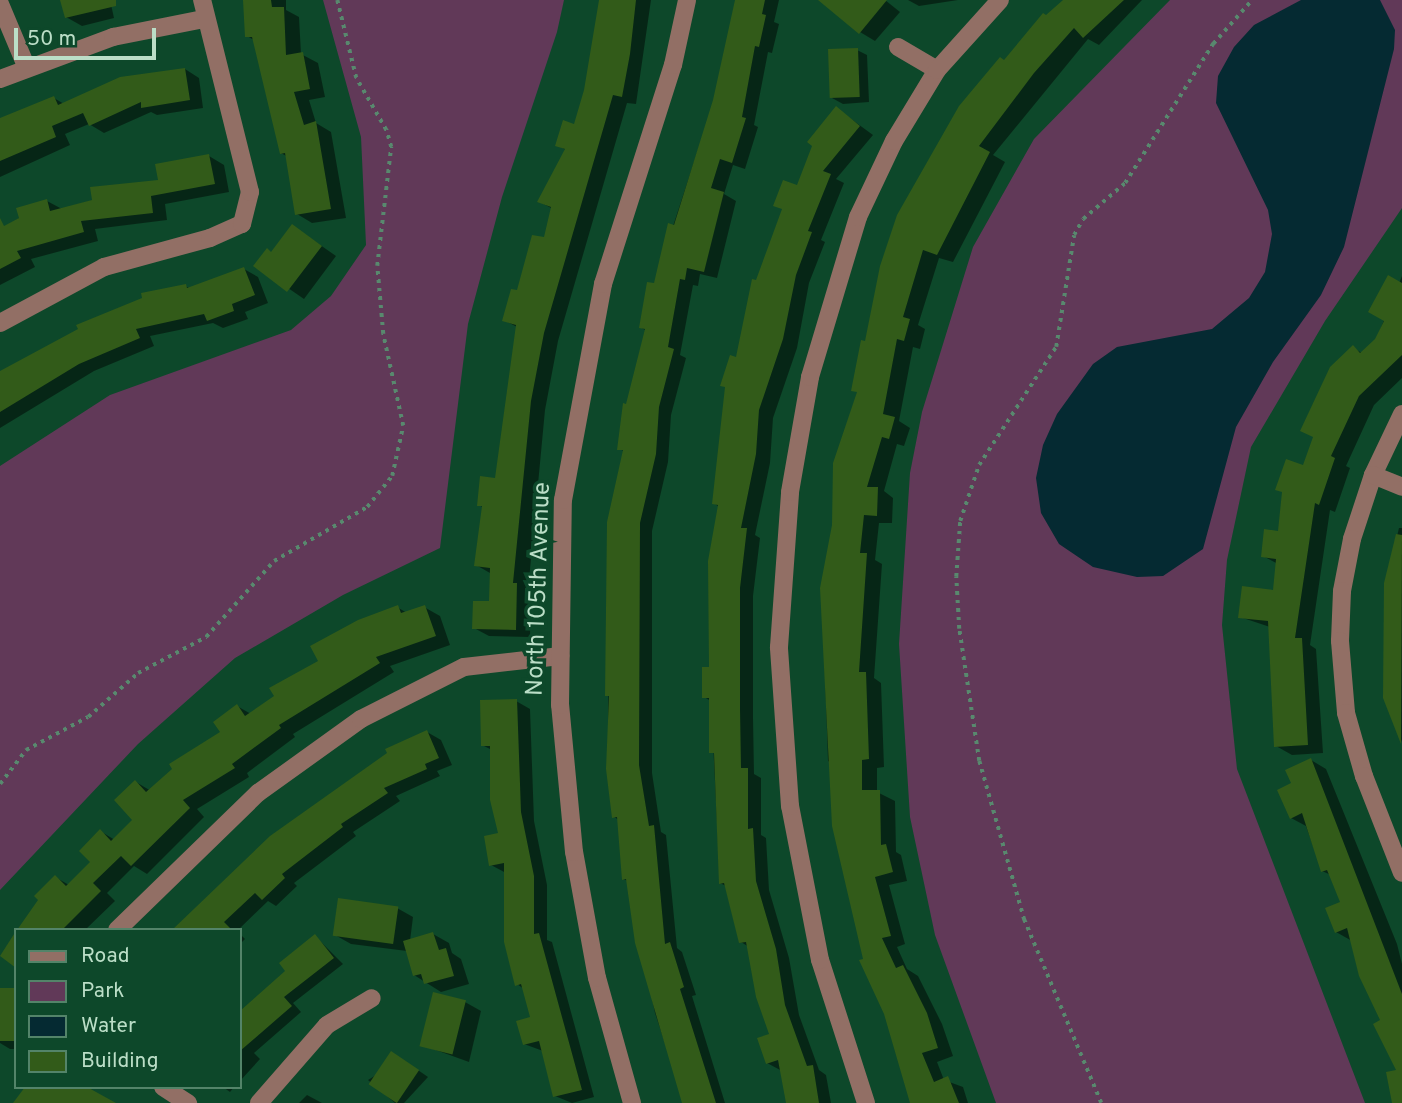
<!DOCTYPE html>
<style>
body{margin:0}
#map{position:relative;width:1402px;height:1103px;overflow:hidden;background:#0d482a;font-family:Overpass,sans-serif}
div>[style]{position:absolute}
.green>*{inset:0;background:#613958}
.water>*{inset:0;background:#052a32}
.shadow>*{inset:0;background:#0007}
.building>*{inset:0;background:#325b19;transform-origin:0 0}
.path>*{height:3.5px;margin-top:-1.75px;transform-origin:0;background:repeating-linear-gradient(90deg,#58896e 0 3.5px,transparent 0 8.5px)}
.minor>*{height:18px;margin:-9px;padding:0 9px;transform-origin:9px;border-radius:9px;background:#926f65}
span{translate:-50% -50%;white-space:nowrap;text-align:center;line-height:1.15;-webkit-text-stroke:7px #0d482a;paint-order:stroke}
.street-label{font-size:24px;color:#bbdec7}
.legend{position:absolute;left:14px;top:928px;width:228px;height:161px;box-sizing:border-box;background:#0d482a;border:2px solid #538469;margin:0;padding:9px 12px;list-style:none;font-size:21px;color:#bbdec7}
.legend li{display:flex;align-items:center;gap:14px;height:35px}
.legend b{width:35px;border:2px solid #538469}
.scale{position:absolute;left:14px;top:28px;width:142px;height:32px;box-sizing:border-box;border:4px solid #bbdec7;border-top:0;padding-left:9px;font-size:21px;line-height:24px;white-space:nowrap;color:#bbdec7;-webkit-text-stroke:5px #0d482a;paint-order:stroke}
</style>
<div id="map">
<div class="green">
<div style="clip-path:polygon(323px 0,564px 0,557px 32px,502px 197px,468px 324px,440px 548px,343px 595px,235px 658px,138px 744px,0 890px,0 466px,110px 395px,291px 330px,331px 296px,366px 245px,361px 137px)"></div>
<div style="clip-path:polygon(1170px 0,1402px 0,1402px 208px,1325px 321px,1251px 447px,1227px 560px,1222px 625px,1237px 769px,1365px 1103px,996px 1103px,935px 935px,910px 817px,899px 644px,910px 473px,922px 412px,973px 247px,1034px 139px)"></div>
</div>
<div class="water">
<div style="clip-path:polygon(1301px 0,1380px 0,1395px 30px,1394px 49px,1344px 247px,1321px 295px,1273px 362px,1236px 427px,1203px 549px,1163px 576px,1137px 577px,1093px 567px,1059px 544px,1041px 513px,1036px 478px,1043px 445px,1057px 414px,1093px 364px,1117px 347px,1212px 329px,1249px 298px,1265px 272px,1272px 234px,1268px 210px,1216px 103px,1218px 76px,1234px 47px,1254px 25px)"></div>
</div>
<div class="shadow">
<div style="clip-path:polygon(62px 0,110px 0,114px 18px,82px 26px,66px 17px)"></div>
<div style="clip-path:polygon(245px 0,286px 0,286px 10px,299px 17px,301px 54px,318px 63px,325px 97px,309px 100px,316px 123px,331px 132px,346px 218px,312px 223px,297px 214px,288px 157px,281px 153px,254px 40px,247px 36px)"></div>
<div style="clip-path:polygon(600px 0,651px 0,636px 104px,627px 103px,558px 341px,545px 410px,528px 591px,531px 593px,530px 637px,489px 636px,474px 628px,491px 603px,490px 573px,476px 565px,484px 508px,479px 505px,497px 479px,517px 327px,504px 320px,545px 240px,553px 209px,540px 202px,566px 150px,557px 145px,575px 126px,586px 91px)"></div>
<div style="clip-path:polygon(737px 0,779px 0,774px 22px,779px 24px,772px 53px,768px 52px,754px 125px,758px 127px,745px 169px,733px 165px,724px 194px,736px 201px,717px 278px,700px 274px,698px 286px,693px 285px,680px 355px,686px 358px,671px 415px,668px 462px,652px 531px,652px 773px,661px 832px,666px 835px,677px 948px,682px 952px,696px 995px,692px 996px,725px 1103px,685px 1103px,655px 1013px,628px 881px,623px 879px,619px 820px,614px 817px,608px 769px,609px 523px,624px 451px,619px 449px,627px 406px,647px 331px,640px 327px,714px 101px)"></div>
<div style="clip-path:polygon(833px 0,885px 0,900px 12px,875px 41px,860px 32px)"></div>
<div style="clip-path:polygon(908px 0,958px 0,919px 6px)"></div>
<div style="clip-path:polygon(1066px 0,1142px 0,1099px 45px,1088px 39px,993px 155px,1005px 162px,953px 262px,939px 258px,918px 325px,925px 329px,920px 349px,913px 347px,899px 421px,910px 428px,904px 446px,897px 444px,884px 491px,893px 498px,892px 523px,879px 523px,875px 560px,882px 564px,874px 678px,881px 683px,884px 767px,877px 768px,877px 792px,895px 801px,896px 852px,901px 855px,907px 881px,889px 885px,905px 944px,897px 947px,907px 969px,918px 976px,942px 1024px,953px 1056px,937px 1062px,944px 1080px,963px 1087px,968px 1103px,912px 1103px,886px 1013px,834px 765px,828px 761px,822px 588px,866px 343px,1005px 62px)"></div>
<div style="clip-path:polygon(857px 50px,867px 55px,869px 102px,843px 104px,832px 98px)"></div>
<div style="clip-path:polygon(185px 69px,199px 78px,203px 108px,157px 115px,151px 112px,104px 133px,89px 124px,65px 134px,70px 145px,0 177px,0 127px,54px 98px,64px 104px)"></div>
<div style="clip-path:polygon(836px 108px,873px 135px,836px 179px,844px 183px,821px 240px,825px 242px,809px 283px,797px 348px,773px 418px,770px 463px,755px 535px,760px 538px,753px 596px,753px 717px,754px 774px,761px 778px,761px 835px,766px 838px,769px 890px,789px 958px,799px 1015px,819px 1070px,826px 1075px,831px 1103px,787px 1103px,782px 1071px,767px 1063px,771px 1035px,749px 947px,741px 942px,726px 886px,720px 883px,711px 701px,704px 697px,711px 669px,719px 507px,714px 503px,738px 359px,757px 282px)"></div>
<div style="clip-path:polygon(209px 156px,224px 165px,229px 192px,165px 204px,167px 220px,95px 229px,98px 241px,31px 259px,35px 267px,0 285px,0 230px,47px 201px,62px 209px,160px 181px)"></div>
<div style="clip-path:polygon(293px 226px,336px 256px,304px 299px,256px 266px,272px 253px)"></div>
<div style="clip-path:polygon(244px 269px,258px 277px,268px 303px,245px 312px,248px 319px,223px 328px,213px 323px,150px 336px,154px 346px,94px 371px,0 428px,0 375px,185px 286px,191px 289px)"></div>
<div style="clip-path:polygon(1402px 276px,1402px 378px,1374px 405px,1346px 466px,1350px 468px,1335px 512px,1330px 510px,1310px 645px,1316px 649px,1323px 753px,1292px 755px,1276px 746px,1270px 627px,1240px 617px,1274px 591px,1278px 564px,1263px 556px,1279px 533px,1353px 348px,1362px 353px,1376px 340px)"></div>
<div style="clip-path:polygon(1399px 528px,1402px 528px,1402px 742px,1385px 698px,1386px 583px)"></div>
<div style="clip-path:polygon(397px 607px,407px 613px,424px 607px,440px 616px,450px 645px,390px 666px,394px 672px,293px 734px,295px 737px,247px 773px,249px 777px,197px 809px,204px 817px,147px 874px,134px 866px,107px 893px,115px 901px,85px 930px,28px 930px,55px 877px,69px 885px,92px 862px,100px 831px,115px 840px,134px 820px,136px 782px,151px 791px,223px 732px,237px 706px,251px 714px)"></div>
<div style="clip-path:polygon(516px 701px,530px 709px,534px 821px,547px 885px,547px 940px,552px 942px,594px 1097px,572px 1103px,555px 1096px,543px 1051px,524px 1044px,532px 1019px,524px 989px,517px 984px,506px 873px,491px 865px,500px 834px,492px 750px,482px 745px)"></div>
<div style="clip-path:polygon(427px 732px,441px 740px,452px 765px,437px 771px,440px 776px,396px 796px,400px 801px,353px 832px,356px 836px,294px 883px,297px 886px,276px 906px,268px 901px,238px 930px,176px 930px)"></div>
<div style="clip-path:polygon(1311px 760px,1326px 769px,1397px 944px,1402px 964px,1402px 1101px,1399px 1071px,1352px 941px,1336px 932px,1342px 903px,1331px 875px,1322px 871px,1306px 826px,1291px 818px,1293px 784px)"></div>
<div style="clip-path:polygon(397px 908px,413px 917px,410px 941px,433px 934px,449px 943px,452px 953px,461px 959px,469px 984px,441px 992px,414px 975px,407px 951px,351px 944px,335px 935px)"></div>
<div style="clip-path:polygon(240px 934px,245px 939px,240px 944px)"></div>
<div style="clip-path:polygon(315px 936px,343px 964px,293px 1003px,301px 1012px,254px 1053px,260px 1059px,240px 1081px,240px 1013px,288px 972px)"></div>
<div style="clip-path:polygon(16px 990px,16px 1049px,10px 1049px,0 1043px,0 1013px)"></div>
<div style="clip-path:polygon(465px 1002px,481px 1011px,469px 1062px,422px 1045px)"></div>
<div style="clip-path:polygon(402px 1059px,428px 1077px,404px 1103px,395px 1103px,368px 1080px)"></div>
<div style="clip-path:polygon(223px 1087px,234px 1087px,230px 1092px)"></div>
<div style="clip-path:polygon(307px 1095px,322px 1103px,299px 1103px)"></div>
</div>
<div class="building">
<div style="clip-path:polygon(60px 0,116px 0,116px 6px,65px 18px)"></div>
<div style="clip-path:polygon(243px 0,271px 0,272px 7px,284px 7px,286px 55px,303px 52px,310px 89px,294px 92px,304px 125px,316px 121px,331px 209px,295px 215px,285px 153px,280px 154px,252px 37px,245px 37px)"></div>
<div style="clip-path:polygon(599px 0,636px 0,630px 54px,622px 97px,613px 95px,544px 333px,531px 401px,513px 583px,517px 583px,516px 630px,472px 629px,473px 601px,489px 601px,490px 568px,474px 566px,482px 506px,477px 506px,480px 476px,495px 478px,516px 325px,502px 321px,511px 289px,517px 290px,532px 235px,544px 237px,551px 207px,537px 202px,565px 149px,555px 146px,563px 120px,574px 124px,584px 90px)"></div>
<div style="clip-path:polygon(735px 0,765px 0,762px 14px,766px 15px,759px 47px,755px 46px,742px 117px,746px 118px,732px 163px,720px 159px,711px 188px,724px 192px,704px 272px,687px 268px,685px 280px,680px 279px,668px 347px,674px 349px,659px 407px,656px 454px,640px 523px,639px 765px,649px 826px,654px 825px,665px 944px,670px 942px,684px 987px,680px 989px,716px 1103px,682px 1103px,635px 943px,626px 879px,622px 880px,617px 817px,612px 818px,606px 769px,609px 696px,605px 696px,607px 522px,623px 450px,617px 450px,623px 403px,626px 404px,645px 329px,639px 328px,647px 282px,654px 283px,668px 223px,674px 225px,713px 100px)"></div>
<div style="clip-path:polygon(818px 0,887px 0,859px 34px)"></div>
<div style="clip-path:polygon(1063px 0,1124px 0,1083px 38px,1074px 28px,1034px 73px,979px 146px,990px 152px,937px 255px,923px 250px,903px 317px,910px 319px,904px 341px,897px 339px,883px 414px,895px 417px,889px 439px,882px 437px,867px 487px,878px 487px,877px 516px,864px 515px,860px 553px,867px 553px,859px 672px,866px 672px,869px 759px,862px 760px,862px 790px,880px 790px,881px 845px,886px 844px,893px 872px,875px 877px,891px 936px,882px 938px,896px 968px,903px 965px,927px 1013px,938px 1048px,922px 1053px,934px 1082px,948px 1076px,959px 1103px,910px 1103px,884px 1014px,859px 960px,863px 959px,832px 826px,820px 588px,832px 525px,833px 463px,857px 392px,851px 391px,861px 340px,865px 341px,880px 266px,897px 215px,959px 106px,1000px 57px,1004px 60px,1043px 13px,1046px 15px)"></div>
<div style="left:858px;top:48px;width:49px;height:30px;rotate:88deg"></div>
<div style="clip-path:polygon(185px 68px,190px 100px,141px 108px,141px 102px,89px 126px,83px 113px,52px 126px,56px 137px,0 161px,0 118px,54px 96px,58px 105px,120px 77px)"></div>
<div style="clip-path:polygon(836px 106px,860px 126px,823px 171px,831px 174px,808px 231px,812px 232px,796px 275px,783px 339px,759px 410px,756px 454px,741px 528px,747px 528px,740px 588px,740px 708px,741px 768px,748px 768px,748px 829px,753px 828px,756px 881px,776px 949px,785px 1005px,807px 1066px,813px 1065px,819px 1103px,786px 1103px,778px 1060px,766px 1064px,757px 1038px,769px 1034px,756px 997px,746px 942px,739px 943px,724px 883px,719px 884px,714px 753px,709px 753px,709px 698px,702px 698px,702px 667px,709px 667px,708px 561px,718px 505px,712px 504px,725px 387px,720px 386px,730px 355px,736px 357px,752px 279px,756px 280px,782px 209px,773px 206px,783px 180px,797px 185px,812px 146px,807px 142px)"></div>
<div style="clip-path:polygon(209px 154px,215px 184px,151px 196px,153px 213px,81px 221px,84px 232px,17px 251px,21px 258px,0 269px,0 218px,4px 226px,19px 218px,16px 208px,47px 199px,50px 211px,92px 200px,90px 187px,158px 180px,155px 164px)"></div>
<div style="clip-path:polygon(292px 224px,322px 246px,287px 292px,253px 266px,267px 248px,271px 252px)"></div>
<div style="clip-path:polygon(244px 267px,255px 295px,232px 304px,234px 311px,207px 321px,204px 314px,136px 329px,140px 338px,79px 364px,0 412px,0 371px,78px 329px,76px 325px,142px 298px,141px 293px,186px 284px,187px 288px)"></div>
<div style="clip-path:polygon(1388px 275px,1402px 283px,1402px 355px,1359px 396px,1331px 456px,1335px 458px,1319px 505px,1315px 503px,1295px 638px,1302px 638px,1308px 745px,1274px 747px,1268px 621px,1238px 618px,1242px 586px,1273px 590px,1276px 559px,1261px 557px,1264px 529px,1278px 531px,1282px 492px,1275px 490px,1286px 459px,1303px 465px,1313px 437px,1300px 431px,1330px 367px,1353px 345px,1360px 353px,1375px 339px,1384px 321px,1368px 312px)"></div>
<div style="clip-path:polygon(1396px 534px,1402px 535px,1401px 744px,1383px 698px,1384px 583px)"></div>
<div style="clip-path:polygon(398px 605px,401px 613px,425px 605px,436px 636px,376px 657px,380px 663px,279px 725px,281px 728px,232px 764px,235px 768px,183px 800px,190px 808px,131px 866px,121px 856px,93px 883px,101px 891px,62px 930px,17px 930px,38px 900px,34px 896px,55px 875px,66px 886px,90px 862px,79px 851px,100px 829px,111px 841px,132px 820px,114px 800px,135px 780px,146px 792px,172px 769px,169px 764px,220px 732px,213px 722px,237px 704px,245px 716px,274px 696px,269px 688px,318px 661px,310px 646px,358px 620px)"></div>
<div style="clip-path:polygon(517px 699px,521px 812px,534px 876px,534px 934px,539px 933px,582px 1090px,553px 1097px,539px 1041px,523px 1045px,516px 1021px,530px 1017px,521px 984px,515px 986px,504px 942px,504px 863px,489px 866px,484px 836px,498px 833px,490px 800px,490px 746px,481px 746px,480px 700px)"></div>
<div style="clip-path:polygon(427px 730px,439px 758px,425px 764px,427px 769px,384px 788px,388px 793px,341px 824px,343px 827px,282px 874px,285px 878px,262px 900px,255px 893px,224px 922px,232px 930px,172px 930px,270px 836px,387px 753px,385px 749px)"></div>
<div style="clip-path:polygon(1311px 758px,1402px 994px,1402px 1103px,1392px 1103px,1386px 1072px,1396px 1070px,1373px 1024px,1380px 1020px,1359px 976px,1347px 928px,1335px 933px,1325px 908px,1340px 902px,1327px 870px,1321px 872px,1302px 813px,1290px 819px,1277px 790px,1291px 783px,1285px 770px)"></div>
<div style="left:338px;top:898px;width:61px;height:38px;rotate:8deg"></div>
<div style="clip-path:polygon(16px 931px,16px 968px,0 956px)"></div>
<div style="clip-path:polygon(433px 932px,439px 950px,446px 948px,454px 976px,424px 984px,421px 974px,413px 976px,403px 941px)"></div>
<div style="clip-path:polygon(315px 934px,334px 958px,284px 997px,292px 1006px,240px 1051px,240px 1011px,285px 971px,279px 963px)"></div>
<div style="left:0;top:988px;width:16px;height:53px"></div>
<div style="left:433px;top:992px;width:34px;height:56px;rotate:14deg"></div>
<div style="left:391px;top:1051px;width:34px;height:40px;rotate:34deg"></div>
<div style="clip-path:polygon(25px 1087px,87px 1087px,116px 1103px,13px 1103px)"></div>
</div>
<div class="path">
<div style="left:0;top:784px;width:43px;rotate:-52.6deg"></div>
<div style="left:26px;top:750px;width:70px;rotate:-28deg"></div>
<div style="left:88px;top:717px;width:67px;rotate:-41.3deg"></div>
<div style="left:138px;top:673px;width:77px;rotate:-27.9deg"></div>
<div style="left:206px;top:637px;width:102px;rotate:-48.2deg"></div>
<div style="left:274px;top:561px;width:108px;rotate:-30.1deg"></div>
<div style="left:367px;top:507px;width:40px;rotate:-51deg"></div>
<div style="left:392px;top:476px;width:51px;rotate:-77.6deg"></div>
<div style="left:403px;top:426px;width:94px;rotate:-102.3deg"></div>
<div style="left:383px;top:334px;width:68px;rotate:-95deg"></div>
<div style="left:377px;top:266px;width:120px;rotate:-83.3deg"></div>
<div style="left:391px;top:147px;width:18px;rotate:-106deg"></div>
<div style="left:386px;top:130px;width:60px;rotate:-120deg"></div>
<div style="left:356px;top:78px;width:80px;rotate:-103.7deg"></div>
<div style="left:1101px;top:1103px;width:199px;rotate:-112.8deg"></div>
<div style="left:1024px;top:920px;width:165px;rotate:-105.8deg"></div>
<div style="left:979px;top:761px;width:134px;rotate:-98.6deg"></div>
<div style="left:959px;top:629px;width:52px;rotate:-93.3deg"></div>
<div style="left:956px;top:577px;width:56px;rotate:-85.9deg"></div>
<div style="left:960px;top:521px;width:59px;rotate:-71.3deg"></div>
<div style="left:979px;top:465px;width:141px;rotate:-56.9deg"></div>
<div style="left:1056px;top:347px;width:113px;rotate:-80.9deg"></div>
<div style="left:1074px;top:235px;width:18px;rotate:-61deg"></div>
<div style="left:1083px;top:219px;width:55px;rotate:-40.6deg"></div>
<div style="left:1125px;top:183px;width:165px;rotate:-57.7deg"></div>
<div style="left:1213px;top:44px;width:59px;rotate:-48.4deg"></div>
</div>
<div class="minor">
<div style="left:0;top:4px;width:67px;rotate:67.2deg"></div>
<div style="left:898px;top:47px;width:45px;rotate:30.5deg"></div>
<div style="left:0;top:79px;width:121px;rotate:-20.4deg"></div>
<div style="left:113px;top:37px;width:93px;rotate:-11.2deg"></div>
<div style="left:0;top:323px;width:118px;rotate:-28.3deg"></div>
<div style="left:104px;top:267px;width:110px;rotate:-15.3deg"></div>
<div style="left:210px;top:238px;width:35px;rotate:-24deg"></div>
<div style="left:242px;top:224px;width:33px;rotate:-76deg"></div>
<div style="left:250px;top:192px;width:198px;rotate:-104deg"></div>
<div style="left:1402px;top:414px;width:68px;rotate:115.4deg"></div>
<div style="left:1373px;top:475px;width:67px;rotate:108.2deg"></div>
<div style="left:1352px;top:539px;width:53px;rotate:100.9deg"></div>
<div style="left:1342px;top:591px;width:50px;rotate:92.3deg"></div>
<div style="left:1340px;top:641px;width:72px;rotate:85.2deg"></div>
<div style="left:1346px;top:713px;width:66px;rotate:74.1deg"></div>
<div style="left:1364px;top:776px;width:104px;rotate:68.6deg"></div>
<div style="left:1373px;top:475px;width:31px;rotate:22deg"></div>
<div style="left:117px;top:930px;width:197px;rotate:-44.2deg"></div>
<div style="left:258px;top:793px;width:127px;rotate:-35.7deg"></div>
<div style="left:361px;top:719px;width:115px;rotate:-26.8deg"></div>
<div style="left:464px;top:667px;width:97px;rotate:-6.5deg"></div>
<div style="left:163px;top:1087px;width:30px;rotate:33deg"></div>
<div style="left:259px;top:1103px;width:103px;rotate:-48.9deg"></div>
<div style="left:327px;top:1025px;width:52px;rotate:-31deg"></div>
<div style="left:632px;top:1103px;width:130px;rotate:-105.6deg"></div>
<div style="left:597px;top:978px;width:128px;rotate:-100.3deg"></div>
<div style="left:574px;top:852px;width:148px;rotate:-95.4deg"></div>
<div style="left:560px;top:705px;width:205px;rotate:-89.2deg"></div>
<div style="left:563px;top:500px;width:220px;rotate:-79.5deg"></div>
<div style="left:603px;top:284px;width:230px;rotate:-72.3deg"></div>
<div style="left:673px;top:65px;width:66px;rotate:-77.8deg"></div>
<div style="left:866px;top:1103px;width:150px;rotate:-107.8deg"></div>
<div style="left:820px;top:960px;width:157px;rotate:-101deg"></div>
<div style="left:790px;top:806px;width:159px;rotate:-94deg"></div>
<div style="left:779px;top:647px;width:155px;rotate:-85.9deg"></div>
<div style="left:790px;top:492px;width:117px;rotate:-80.1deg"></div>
<div style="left:810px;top:377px;width:167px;rotate:-73.3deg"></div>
<div style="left:858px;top:217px;width:84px;rotate:-64.7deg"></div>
<div style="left:894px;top:141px;width:83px;rotate:-58.8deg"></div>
<div style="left:937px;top:70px;width:94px;rotate:-48deg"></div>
</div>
<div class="street-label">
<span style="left:540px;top:589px;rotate:-88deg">North 105th Avenue</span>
</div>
<ul class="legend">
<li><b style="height:9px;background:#926f65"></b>Road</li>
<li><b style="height:19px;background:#613958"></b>Park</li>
<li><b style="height:19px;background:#052a32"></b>Water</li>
<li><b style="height:19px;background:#325b19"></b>Building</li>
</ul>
<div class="scale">50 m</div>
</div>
